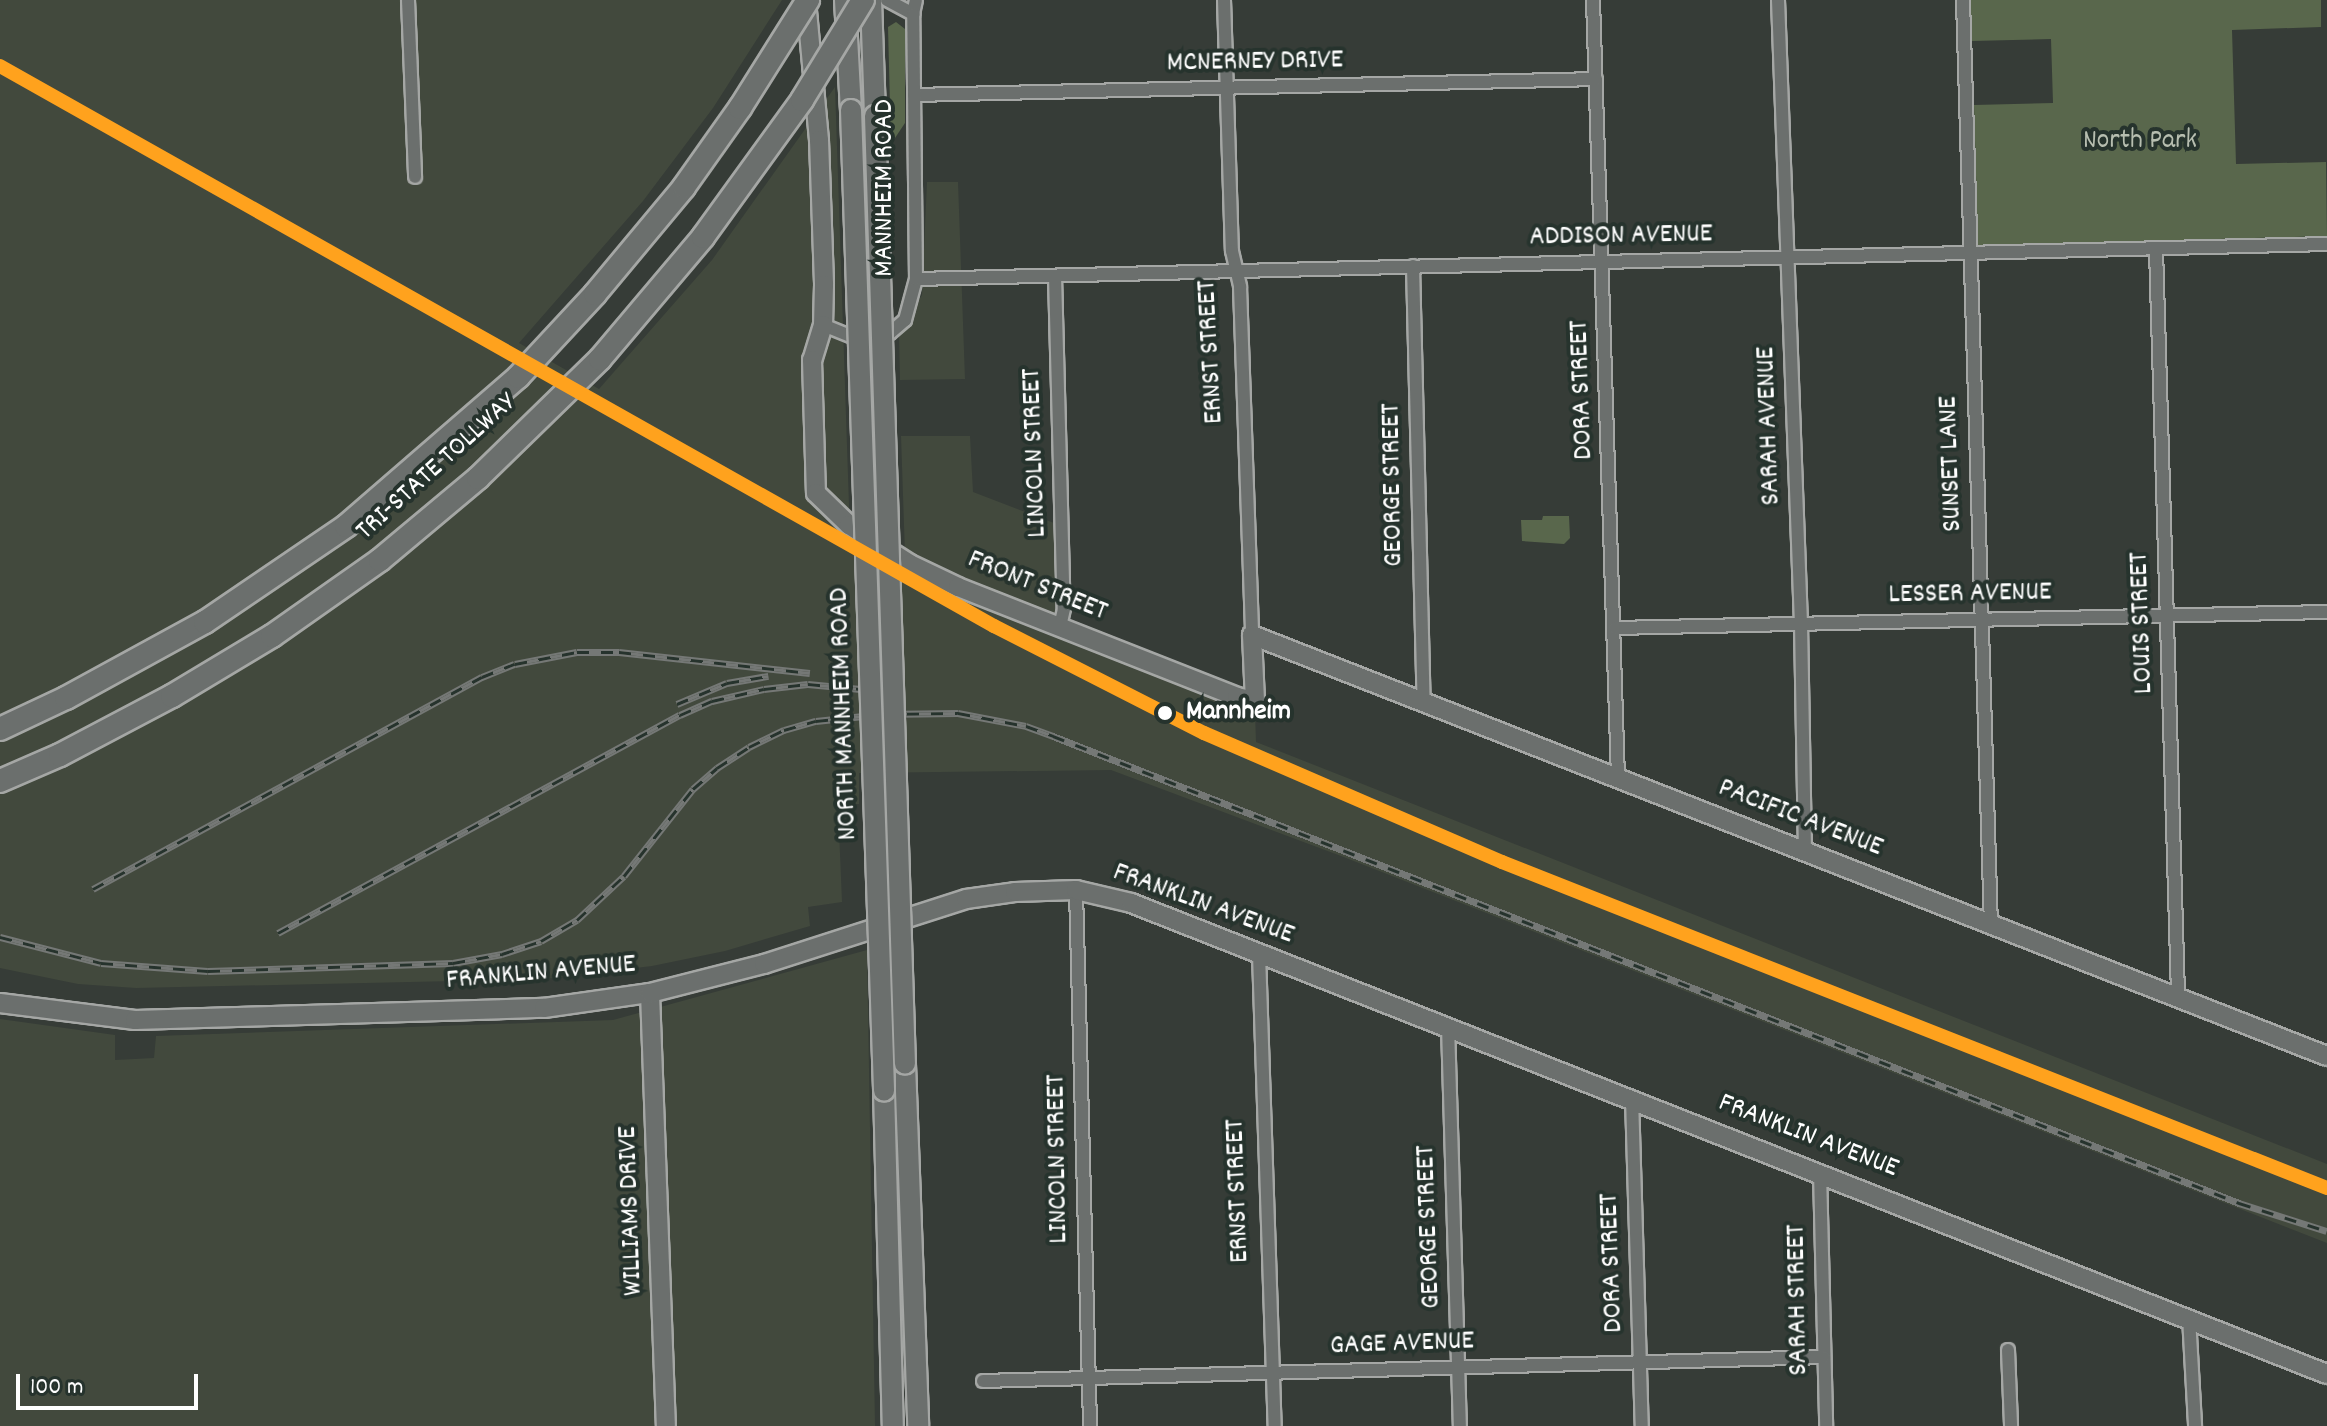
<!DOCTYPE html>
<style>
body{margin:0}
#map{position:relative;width:2327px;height:1426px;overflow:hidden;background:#363c37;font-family:Dekko,sans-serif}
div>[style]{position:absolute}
.built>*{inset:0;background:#42493d}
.green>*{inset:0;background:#59674c}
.roads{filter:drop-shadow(2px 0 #a5a7a5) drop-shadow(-2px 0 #a5a7a5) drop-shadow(0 2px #a5a7a5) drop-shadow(0 -2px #a5a7a5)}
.street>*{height:12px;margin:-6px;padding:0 6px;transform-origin:6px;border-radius:6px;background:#6b6f6d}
.secondary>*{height:18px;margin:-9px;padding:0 9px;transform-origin:9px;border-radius:9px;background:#6b6f6d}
.primary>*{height:20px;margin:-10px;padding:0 10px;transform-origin:10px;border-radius:10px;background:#6b6f6d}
.rail>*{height:7px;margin-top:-3.5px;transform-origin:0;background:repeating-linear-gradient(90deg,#26332d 0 12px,#757876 0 24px);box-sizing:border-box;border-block:2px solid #757876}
.bridges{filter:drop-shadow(2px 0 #a5a7a5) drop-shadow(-2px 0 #a5a7a5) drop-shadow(0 2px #a5a7a5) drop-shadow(0 -2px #a5a7a5)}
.primary-bridge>*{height:20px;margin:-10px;padding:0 10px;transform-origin:10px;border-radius:10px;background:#6b6f6d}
.highway-bridge>*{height:22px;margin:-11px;padding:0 11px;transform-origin:11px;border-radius:11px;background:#6b6f6d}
.rail-1>*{height:14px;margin:-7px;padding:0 7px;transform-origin:7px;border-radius:7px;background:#ffa21d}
.dots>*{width:22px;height:22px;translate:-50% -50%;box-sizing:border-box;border:4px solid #26332d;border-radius:50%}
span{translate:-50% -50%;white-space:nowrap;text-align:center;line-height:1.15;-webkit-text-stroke:8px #26332d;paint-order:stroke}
.street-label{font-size:28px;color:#fff}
.park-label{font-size:28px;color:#b7beb0}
.stop-label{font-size:28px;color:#fff;font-weight:700}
.left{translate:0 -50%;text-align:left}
.scale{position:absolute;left:16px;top:1374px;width:182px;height:36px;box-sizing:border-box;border:4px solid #fff;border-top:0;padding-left:10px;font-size:24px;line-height:28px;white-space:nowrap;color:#fff;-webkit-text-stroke:6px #26332d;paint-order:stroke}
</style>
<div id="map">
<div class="built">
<div style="clip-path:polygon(0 0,782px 0,713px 108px,643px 201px,519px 343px,599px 389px,712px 260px,835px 87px,850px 535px,957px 595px,1255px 712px,1256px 742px,2327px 1164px,2327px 1243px,1341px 856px,1111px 770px,859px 773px,859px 804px,838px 805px,842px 902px,808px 907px,810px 926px,725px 951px,652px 966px,545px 979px,136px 988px,78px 984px,0 968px)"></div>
<div style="clip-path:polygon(927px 182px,958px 182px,965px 379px,900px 380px,899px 333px,922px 295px)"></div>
<div style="clip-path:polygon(901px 436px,970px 436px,973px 492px,1054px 523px,1059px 620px,905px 555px)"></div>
<div style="clip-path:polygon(867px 950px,875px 1426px,0 1426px,0 1019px,115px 1035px,115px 1060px,154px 1058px,156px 1036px,613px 1020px)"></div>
</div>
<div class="green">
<div style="clip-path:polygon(1970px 0,2321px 0,2321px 27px,2232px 30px,2236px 164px,2326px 162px,2327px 236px,1978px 246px,1974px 105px,2053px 103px,2051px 39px,1971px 41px)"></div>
<div style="clip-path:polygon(896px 22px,905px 29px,905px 123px,891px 144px,888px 27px)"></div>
<div style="clip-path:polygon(1543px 516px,1569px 516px,1570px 538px,1564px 544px,1522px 541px,1521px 520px,1542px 520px)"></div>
</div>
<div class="roads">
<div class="street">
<div style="left:408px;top:0;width:177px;rotate:87.7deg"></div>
<div style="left:887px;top:0;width:30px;rotate:28deg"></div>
<div style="left:913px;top:14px;width:14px;rotate:-78deg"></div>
<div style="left:1224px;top:0;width:251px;rotate:88.2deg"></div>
<div style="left:1232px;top:251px;width:37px;rotate:77deg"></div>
<div style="left:1240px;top:287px;width:348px;rotate:88deg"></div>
<div style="left:1593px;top:0;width:779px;rotate:88.16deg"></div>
<div style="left:1778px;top:0;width:623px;rotate:87.89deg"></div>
<div style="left:1801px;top:623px;width:228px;rotate:89deg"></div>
<div style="left:1963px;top:0;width:925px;rotate:88.27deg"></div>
<div style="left:914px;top:95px;width:682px;rotate:-1.34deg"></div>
<div style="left:2156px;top:249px;width:747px;rotate:88.31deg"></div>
<div style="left:1413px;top:266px;width:437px;rotate:88.6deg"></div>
<div style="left:1055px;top:276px;width:333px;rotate:88.5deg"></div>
<div style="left:1064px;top:609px;width:18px;rotate:103deg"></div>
<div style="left:916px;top:279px;width:1411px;rotate:-1.42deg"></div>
<div style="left:823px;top:325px;width:32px;rotate:22deg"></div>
<div style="left:853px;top:337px;width:8px"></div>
<div style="left:880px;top:335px;width:10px;rotate:-11deg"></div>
<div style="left:890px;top:333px;width:20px;rotate:-41deg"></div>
<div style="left:905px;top:320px;width:42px;rotate:-75deg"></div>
<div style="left:916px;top:279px;width:265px;rotate:-90.6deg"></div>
<div style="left:1615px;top:628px;width:712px;rotate:-1.29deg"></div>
<div style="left:1076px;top:890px;width:536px;rotate:88.5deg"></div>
<div style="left:1259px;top:954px;width:472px;rotate:88.1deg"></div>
<div style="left:1448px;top:1026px;width:400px;rotate:88.3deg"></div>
<div style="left:1632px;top:1098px;width:328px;rotate:88.3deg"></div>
<div style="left:1820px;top:1172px;width:254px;rotate:88.6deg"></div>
<div style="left:2189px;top:1317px;width:109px;rotate:86.8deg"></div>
<div style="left:2008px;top:1350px;width:76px;rotate:87.7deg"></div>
<div style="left:983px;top:1381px;width:841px;rotate:-1.63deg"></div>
</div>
<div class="secondary">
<div style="left:806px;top:0;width:141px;rotate:84.7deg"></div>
<div style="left:819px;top:140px;width:145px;rotate:88deg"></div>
<div style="left:824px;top:285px;width:40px;rotate:91.4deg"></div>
<div style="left:823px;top:325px;width:37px;rotate:107deg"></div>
<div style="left:812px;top:360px;width:133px;rotate:88.3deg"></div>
<div style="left:816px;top:493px;width:46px;rotate:44.1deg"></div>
<div style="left:849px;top:525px;width:72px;rotate:32.6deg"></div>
<div style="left:910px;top:564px;width:53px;rotate:25.6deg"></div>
<div style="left:958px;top:587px;width:300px;rotate:21.5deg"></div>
<div style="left:1237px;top:697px;width:18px;rotate:13deg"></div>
<div style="left:1255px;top:701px;width:66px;rotate:-92.6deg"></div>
<div style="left:1252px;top:635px;width:1154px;rotate:21.39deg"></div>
<div style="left:650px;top:993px;width:433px;rotate:87.9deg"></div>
<div style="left:0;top:1003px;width:136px;rotate:7.2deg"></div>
<div style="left:135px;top:1020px;width:409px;rotate:-1.7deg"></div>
<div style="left:544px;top:1008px;width:107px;rotate:-8.1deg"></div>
<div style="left:650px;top:993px;width:118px;rotate:-14.3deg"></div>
<div style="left:764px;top:964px;width:212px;rotate:-17.8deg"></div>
<div style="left:966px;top:899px;width:49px;rotate:-8.1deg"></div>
<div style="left:1015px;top:892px;width:61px;rotate:-1.9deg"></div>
<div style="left:1076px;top:890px;width:57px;rotate:13.3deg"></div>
<div style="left:1131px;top:903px;width:1285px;rotate:21.5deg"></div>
</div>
<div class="primary">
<div style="left:845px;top:0;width:110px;rotate:86.9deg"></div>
<div style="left:871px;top:0;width:116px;rotate:88deg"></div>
<div style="left:905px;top:1064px;width:362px;rotate:87.9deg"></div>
<div style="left:884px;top:1090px;width:336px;rotate:88.5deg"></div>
</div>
</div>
<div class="rail">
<div style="left:677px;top:704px;width:54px;rotate:-22.8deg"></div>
<div style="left:727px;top:683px;width:42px;rotate:-9.7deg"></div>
<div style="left:93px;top:889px;width:443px;rotate:-28.6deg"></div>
<div style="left:482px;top:677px;width:35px;rotate:-22deg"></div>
<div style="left:515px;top:664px;width:63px;rotate:-11deg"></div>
<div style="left:577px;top:652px;width:42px"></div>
<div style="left:619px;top:652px;width:192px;rotate:6.3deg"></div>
<div style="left:278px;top:933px;width:457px;rotate:-28.5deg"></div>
<div style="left:680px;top:715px;width:35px;rotate:-24deg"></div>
<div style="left:712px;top:701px;width:53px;rotate:-13deg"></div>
<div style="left:764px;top:689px;width:44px;rotate:-6.5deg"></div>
<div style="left:808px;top:684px;width:95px;rotate:5.4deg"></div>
<div style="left:0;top:937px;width:104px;rotate:14.4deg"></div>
<div style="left:101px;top:963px;width:107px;rotate:4.3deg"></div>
<div style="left:208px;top:971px;width:245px;rotate:-1.9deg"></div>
<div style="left:453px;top:963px;width:50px;rotate:-10.4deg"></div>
<div style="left:502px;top:954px;width:41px;rotate:-18.4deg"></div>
<div style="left:541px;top:941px;width:42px;rotate:-30.3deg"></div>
<div style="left:577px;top:920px;width:64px;rotate:-43.1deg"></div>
<div style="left:624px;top:876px;width:111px;rotate:-51.6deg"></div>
<div style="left:693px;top:789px;width:32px;rotate:-41deg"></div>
<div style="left:717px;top:768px;width:38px;rotate:-33deg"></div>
<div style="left:749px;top:747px;width:39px;rotate:-26deg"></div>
<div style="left:784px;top:730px;width:33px;rotate:-16deg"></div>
<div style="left:816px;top:721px;width:67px;rotate:-6deg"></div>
<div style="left:883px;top:714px;width:75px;rotate:-0.8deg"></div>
<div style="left:958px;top:713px;width:69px;rotate:10.8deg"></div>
<div style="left:1026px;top:726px;width:29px;rotate:20deg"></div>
<div style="left:1053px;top:736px;width:1275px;rotate:21.49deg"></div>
<div style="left:2239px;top:1203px;width:92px;rotate:17.7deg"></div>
</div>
<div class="bridges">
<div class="primary-bridge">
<div style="left:851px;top:110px;width:981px;rotate:88.07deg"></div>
<div style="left:875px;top:116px;width:948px;rotate:88.19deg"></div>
</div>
<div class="highway-bridge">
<div style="left:0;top:729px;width:73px;rotate:-25.2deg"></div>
<div style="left:66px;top:698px;width:158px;rotate:-28.7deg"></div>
<div style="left:205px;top:622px;width:171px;rotate:-34.2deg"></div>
<div style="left:346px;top:526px;width:228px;rotate:-40.9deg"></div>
<div style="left:518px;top:377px;width:113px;rotate:-47.1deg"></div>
<div style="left:595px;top:294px;width:139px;rotate:-50.2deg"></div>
<div style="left:684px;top:187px;width:97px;rotate:-54.7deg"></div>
<div style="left:740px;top:108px;width:128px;rotate:-57.8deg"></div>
<div style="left:0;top:781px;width:65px;rotate:-23.4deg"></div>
<div style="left:60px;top:755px;width:127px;rotate:-27.8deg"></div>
<div style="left:172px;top:696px;width:117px;rotate:-31deg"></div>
<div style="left:272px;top:636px;width:132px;rotate:-35.1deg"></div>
<div style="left:380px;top:560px;width:128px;rotate:-39.9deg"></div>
<div style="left:478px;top:478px;width:170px;rotate:-44.3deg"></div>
<div style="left:600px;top:359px;width:160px;rotate:-49.8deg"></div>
<div style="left:703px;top:237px;width:169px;rotate:-54.1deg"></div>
<div style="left:802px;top:100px;width:117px;rotate:-58.6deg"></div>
</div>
</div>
<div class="rail-1">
<div style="left:0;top:66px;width:1141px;rotate:29.4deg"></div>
<div style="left:994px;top:626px;width:236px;rotate:27deg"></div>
<div style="left:1204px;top:733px;width:325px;rotate:23.4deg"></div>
<div style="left:1502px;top:862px;width:887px;rotate:21.56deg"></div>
</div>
<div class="dots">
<div style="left:1165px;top:713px;background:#fff"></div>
</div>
<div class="street-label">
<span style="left:1255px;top:63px;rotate:-1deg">MCNERNEY DRIVE</span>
<span style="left:886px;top:188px;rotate:-90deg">MANNHEIM ROAD</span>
<span style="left:1621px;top:237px;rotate:-1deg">ADDISON AVENUE</span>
<span style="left:1212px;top:352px;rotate:-93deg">ERNST STREET</span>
<span style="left:1583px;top:390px;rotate:-92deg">DORA STREET</span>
<span style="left:1770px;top:426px;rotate:-92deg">SARAH AVENUE</span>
<span style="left:1036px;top:453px;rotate:-92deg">LINCOLN STREET</span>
<span style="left:1952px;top:464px;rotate:-92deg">SUNSET LANE</span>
<span style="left:437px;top:468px;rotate:-42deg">TRI-STATE TOLLWAY</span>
<span style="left:1394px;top:485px;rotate:-91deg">GEORGE STREET</span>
<span style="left:1037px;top:587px;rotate:22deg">FRONT STREET</span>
<span style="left:1970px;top:595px;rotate:-1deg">LESSER AVENUE</span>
<span style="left:2143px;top:623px;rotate:-92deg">LOUIS STREET</span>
<span style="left:845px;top:714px;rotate:-92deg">NORTH MANNHEIM ROAD</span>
<span style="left:1800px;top:819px;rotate:21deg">PACIFIC AVENUE</span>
<span style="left:1203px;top:905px;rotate:20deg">FRANKLIN AVENUE</span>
<span style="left:541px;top:974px;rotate:-5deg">FRANKLIN AVENUE</span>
<span style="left:1808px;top:1137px;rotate:21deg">FRANKLIN AVENUE</span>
<span style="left:1059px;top:1159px;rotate:-91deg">LINCOLN STREET</span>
<span style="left:1239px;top:1191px;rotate:-92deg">ERNST STREET</span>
<span style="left:632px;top:1211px;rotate:-92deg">WILLIAMS DRIVE</span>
<span style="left:1430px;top:1227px;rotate:-92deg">GEORGE STREET</span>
<span style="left:1613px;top:1263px;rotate:-92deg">DORA STREET</span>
<span style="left:1799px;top:1300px;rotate:-91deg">SARAH STREET</span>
<span style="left:1402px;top:1345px;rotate:-2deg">GAGE AVENUE</span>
</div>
<div class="park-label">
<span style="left:2140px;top:142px">North Park</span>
</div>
<div class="stop-label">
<span class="left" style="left:1186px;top:713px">Mannheim</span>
</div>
<div class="scale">100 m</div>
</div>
